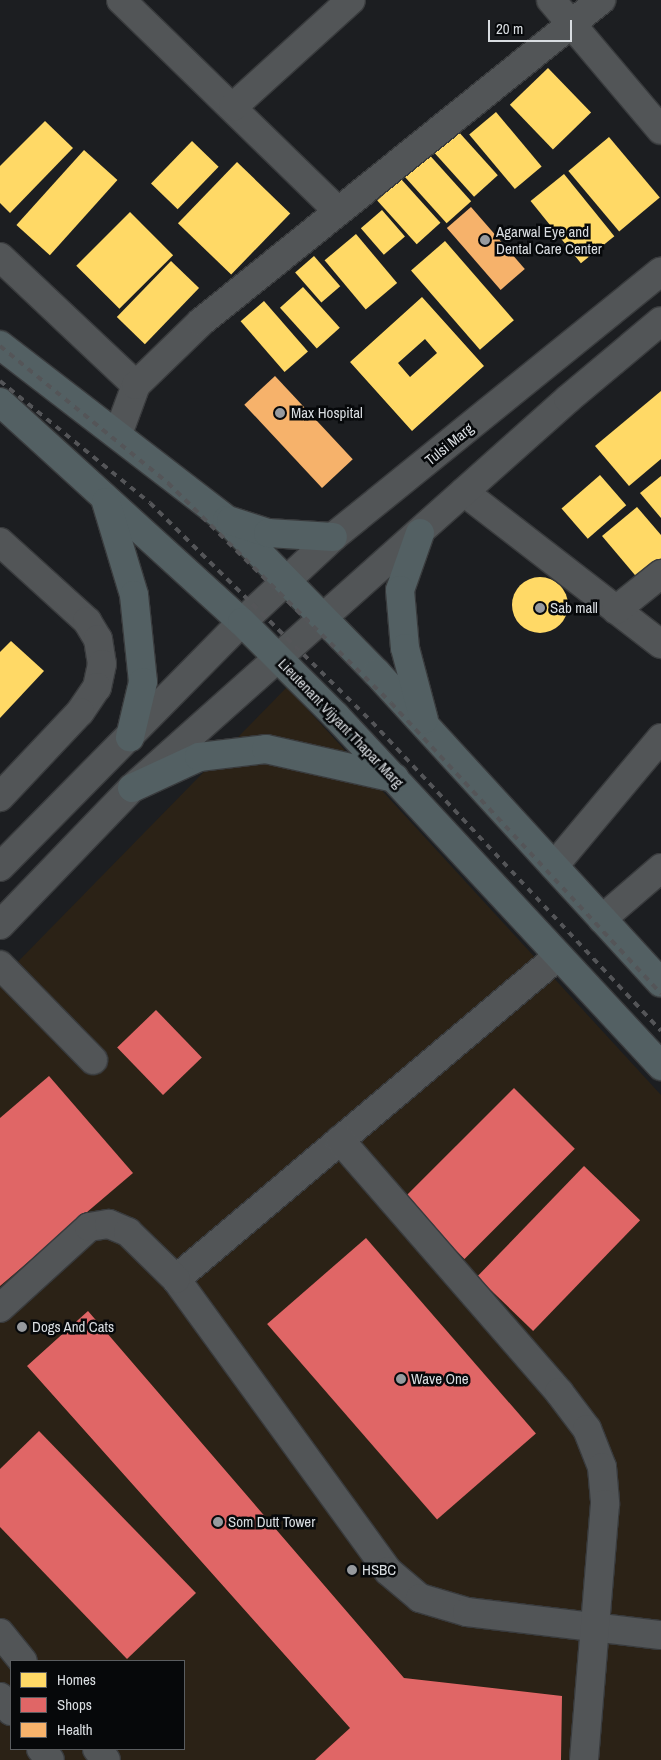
<!DOCTYPE html>
<style>
body{margin:0}
#map{position:relative;width:661px;height:1760px;overflow:hidden;background:#1c1e21;font-family:"Archivo Narrow",sans-serif}
div>[style]{position:absolute}
.commercial>*{inset:0;background:#2b2216}
.homes>*{inset:0;background:#ffd966;transform-origin:0 0}
.round{border-radius:50%}
.shops>*{inset:0;background:#e06666;transform-origin:0 0}
.health>*{inset:0;background:#f6b26b;transform-origin:0 0}
.roads{filter:drop-shadow(1px 0 #393b3d) drop-shadow(-1px 0 #393b3d) drop-shadow(0 1px #393b3d) drop-shadow(0 -1px #393b3d)}
.minor>*{height:28px;margin:-14px;padding:0 14px;transform-origin:14px;border-radius:14px;background:#525557}
.major>*{height:28px;margin:-14px;padding:0 14px;transform-origin:14px;border-radius:14px;background:#536063}
.rail>*{height:4px;margin-top:-2px;transform-origin:0;background:repeating-linear-gradient(90deg,#545558 0 6px,transparent 0 12px)}
.dots>*{width:14px;height:14px;translate:-50% -50%;box-sizing:border-box;border:2px solid #06080a;border-radius:50%}
span{translate:-50% -50%;white-space:nowrap;text-align:center;line-height:1.15;-webkit-text-stroke:5px #06080a;paint-order:stroke}
.poi-label{font-size:15px;color:#d9dde1}
.left{translate:0 -50%;text-align:left}
.street-label{font-size:15px;color:#d9dde1}
.legend{position:absolute;left:10px;top:1660px;width:175px;height:90px;box-sizing:border-box;background:#06080a;border:1px solid #5a5d60;margin:0;padding:6px 9px;list-style:none;font-size:15px;color:#d9dde1}
.legend li{display:flex;align-items:center;gap:10px;height:25px}
.legend b{width:25px;border:1px solid #5a5d60}
.scale{position:absolute;left:488px;top:20px;width:84px;height:22px;box-sizing:border-box;border:2px solid #d9dde1;border-top:0;padding-left:6px;font-size:15px;line-height:18px;white-space:nowrap;color:#d9dde1;-webkit-text-stroke:4px #06080a;paint-order:stroke}
</style>
<div id="map">
<div class="commercial">
<div style="clip-path:polygon(evenodd,287px 687px,661px 1095px,661px 1760px,0 1760px,0 980px,287px 687px,11px 1661px,184px 1661px,184px 1749px,11px 1749px,11px 1661px)"></div>
</div>
<div class="homes">
<div style="left:548px;top:68px;width:62px;height:53px;rotate:46deg"></div>
<div style="left:496px;top:112px;width:71px;height:35px;rotate:50deg"></div>
<div style="clip-path:polygon(45px 121px,73px 148px,10px 213px,0 203px,0 166px)"></div>
<div style="left:457px;top:130px;width:61px;height:32px;rotate:48deg"></div>
<div style="left:609px;top:137px;width:79px;height:53px;rotate:50deg"></div>
<div style="left:192px;top:141px;width:37px;height:59px;rotate:44deg"></div>
<div style="left:84px;top:150px;width:45px;height:101px;rotate:42deg"></div>
<div style="left:425px;top:150px;width:69px;height:33px;rotate:48deg"></div>
<div style="left:237px;top:162px;width:74px;height:85px;rotate:44deg"></div>
<div style="left:564px;top:174px;width:80px;height:43px;rotate:51deg"></div>
<div style="left:401px;top:179px;width:59px;height:32px;rotate:48deg"></div>
<div style="left:382px;top:210px;width:35px;height:28px;rotate:49deg"></div>
<div style="left:130px;top:212px;width:61px;height:76px;rotate:45deg"></div>
<div style="left:356px;top:234px;width:64px;height:41px;rotate:50deg"></div>
<div style="left:445px;top:241px;width:105px;height:45px;rotate:49deg"></div>
<div style="left:314px;top:256px;width:40px;height:25px;rotate:49deg"></div>
<div style="left:171px;top:261px;width:39px;height:78px;rotate:44deg"></div>
<div style="left:303px;top:287px;width:55px;height:31px;rotate:48deg"></div>
<div style="clip-path:polygon(evenodd,422px 297px,484px 366px,412px 431px,350px 362px,422px 297px,425px 339px,437px 353px,410px 377px,398px 363px,425px 339px)"></div>
<div style="left:264px;top:301px;width:67px;height:31px;rotate:49deg"></div>
<div style="clip-path:polygon(661px 391px,661px 459px,629px 486px,595px 446px)"></div>
<div style="left:600px;top:475px;width:40px;height:51px;rotate:49deg"></div>
<div style="clip-path:polygon(661px 476px,661px 518px,640px 493px)"></div>
<div style="clip-path:polygon(637px 507px,661px 535px,661px 563px,640px 581px,602px 536px)"></div>
<div class="round" style="left:512px;top:577px;width:56px;height:56px"></div>
<div style="clip-path:polygon(11px 641px,44px 671px,0 718px,0 652px)"></div>
</div>
<div class="shops">
<div style="left:156px;top:1010px;width:66px;height:54px;rotate:46deg"></div>
<div style="clip-path:polygon(49px 1076px,133px 1173px,0 1286px,0 1118px)"></div>
<div style="left:514px;top:1088px;width:86px;height:156px;rotate:45deg"></div>
<div style="left:584px;top:1166px;width:78px;height:154px;rotate:44deg"></div>
<div style="left:366px;top:1238px;width:259px;height:131px;rotate:49deg"></div>
<div style="clip-path:polygon(88px 1311px,404px 1678px,562px 1696px,561px 1760px,315px 1760px,350px 1728px,27px 1366px)"></div>
<div style="clip-path:polygon(39px 1431px,196px 1593px,127px 1659px,0 1527px,0 1469px)"></div>
</div>
<div class="health">
<div style="left:471px;top:207px;width:82px;height:32px;rotate:49deg"></div>
<div style="left:275px;top:376px;width:114px;height:42px;rotate:47deg"></div>
</div>
<div class="roads">
<div class="minor">
<div style="left:121px;top:0;width:303px;rotate:44.2deg"></div>
<div style="left:551px;top:0;width:170px;rotate:49.8deg"></div>
<div style="left:233px;top:107px;width:159px;rotate:-42.2deg"></div>
<div style="left:0;top:257px;width:187px;rotate:43.3deg"></div>
<div style="left:136px;top:385px;width:52px;rotate:110.2deg"></div>
<div style="left:136px;top:385px;width:91px;rotate:-44.1deg"></div>
<div style="left:201px;top:322px;width:514px;rotate:-38.83deg"></div>
<div style="left:464px;top:492px;width:249px;rotate:37.7deg"></div>
<div style="left:0;top:542px;width:118px;rotate:42.2deg"></div>
<div style="left:87px;top:621px;width:21px;rotate:59deg"></div>
<div style="left:98px;top:639px;width:25px;rotate:81deg"></div>
<div style="left:102px;top:664px;width:24px;rotate:102deg"></div>
<div style="left:97px;top:687px;width:30px;rotate:124deg"></div>
<div style="left:80px;top:712px;width:117px;rotate:133.3deg"></div>
<div style="left:616px;top:610px;width:58px;rotate:-38.7deg"></div>
<div style="left:554px;top:866px;width:167px;rotate:-50.1deg"></div>
<div style="left:0;top:867px;width:344px;rotate:-45.4deg"></div>
<div style="left:242px;top:622px;width:125px;rotate:-43deg"></div>
<div style="left:333px;top:537px;width:422px;rotate:-39deg"></div>
<div style="left:602px;top:919px;width:78px;rotate:-40.8deg"></div>
<div style="left:0;top:925px;width:190px;rotate:-46.1deg"></div>
<div style="left:132px;top:788px;width:584px;rotate:-41.74deg"></div>
<div style="left:568px;top:399px;width:121px;rotate:-40deg"></div>
<div style="left:557px;top:957px;width:499px;rotate:139.8deg"></div>
<div style="left:176px;top:1279px;width:361px;rotate:54deg"></div>
<div style="left:388px;top:1571px;width:42px;rotate:40.2deg"></div>
<div style="left:420px;top:1598px;width:49px;rotate:16.6deg"></div>
<div style="left:467px;top:1612px;width:195px;rotate:6.8deg"></div>
<div style="left:0;top:965px;width:133px;rotate:45.6deg"></div>
<div style="left:340px;top:1140px;width:334px;rotate:49deg"></div>
<div style="left:559px;top:1392px;width:46px;rotate:52.9deg"></div>
<div style="left:587px;top:1429px;width:41px;rotate:68.5deg"></div>
<div style="left:602px;top:1467px;width:37px;rotate:85deg"></div>
<div style="left:605px;top:1504px;width:257px;rotate:94.7deg"></div>
<div style="left:0;top:1308px;width:120px;rotate:-42.3deg"></div>
<div style="left:89px;top:1227px;width:20px;rotate:-9deg"></div>
<div style="left:109px;top:1224px;width:21px;rotate:23deg"></div>
<div style="left:128px;top:1232px;width:67px;rotate:44.4deg"></div>
<div style="left:0;top:1633px;width:36px;rotate:51deg"></div>
<div style="left:0;top:1697px;width:18px;rotate:52deg"></div>
<div style="left:41px;top:1749px;width:14px;rotate:51deg"></div>
<div style="left:97px;top:1749px;width:14px;rotate:51deg"></div>
</div>
<div class="major">
<div style="left:0;top:345px;width:287px;rotate:37.6deg"></div>
<div style="left:227px;top:520px;width:214px;rotate:45.6deg"></div>
<div style="left:377px;top:673px;width:420px;rotate:47.5deg"></div>
<div style="left:0;top:402px;width:327px;rotate:42.3deg"></div>
<div style="left:242px;top:622px;width:133px;rotate:45deg"></div>
<div style="left:336px;top:716px;width:478px;rotate:47.1deg"></div>
<div style="left:106px;top:502px;width:97px;rotate:73.2deg"></div>
<div style="left:134px;top:595px;width:87px;rotate:84.1deg"></div>
<div style="left:143px;top:682px;width:57px;rotate:103.3deg"></div>
<div style="left:231px;top:521px;width:39px;rotate:18deg"></div>
<div style="left:268px;top:533px;width:65px;rotate:3.5deg"></div>
<div style="left:420px;top:533px;width:60px;rotate:109.3deg"></div>
<div style="left:400px;top:590px;width:58px;rotate:85.1deg"></div>
<div style="left:405px;top:648px;width:74px;rotate:75.2deg"></div>
<div style="left:132px;top:788px;width:74px;rotate:-24.8deg"></div>
<div style="left:199px;top:757px;width:67px;rotate:-6.8deg"></div>
<div style="left:266px;top:749px;width:132px;rotate:12.7deg"></div>
</div>
</div>
<div class="rail">
<div style="left:0;top:346px;width:217px;rotate:39.2deg"></div>
<div style="left:168px;top:483px;width:313px;rotate:44.6deg"></div>
<div style="left:391px;top:703px;width:397px;rotate:47.1deg"></div>
<div style="left:0;top:381px;width:193px;rotate:39.1deg"></div>
<div style="left:150px;top:503px;width:312px;rotate:44.6deg"></div>
<div style="left:372px;top:722px;width:423px;rotate:46.9deg"></div>
</div>
<div class="dots">
<div style="left:485px;top:240px;background:#979a9e"></div>
<div style="left:280px;top:413px;background:#979a9e"></div>
<div style="left:540px;top:608px;background:#979a9e"></div>
<div style="left:22px;top:1327px;background:#979a9e"></div>
<div style="left:401px;top:1379px;background:#979a9e"></div>
<div style="left:218px;top:1522px;background:#979a9e"></div>
<div style="left:352px;top:1570px;background:#979a9e"></div>
</div>
<div class="poi-label">
<span class="left" style="left:496px;top:240px">Agarwal Eye and<br>Dental Care Center</span>
<span class="left" style="left:291px;top:413px">Max Hospital</span>
<span class="left" style="left:550px;top:608px">Sab mall</span>
<span class="left" style="left:32px;top:1327px">Dogs And Cats</span>
<span class="left" style="left:411px;top:1379px">Wave One</span>
<span class="left" style="left:228px;top:1522px">Som Dutt Tower</span>
<span class="left" style="left:362px;top:1570px">HSBC</span>
</div>
<div class="street-label">
<span style="left:449px;top:444px;rotate:-39deg">Tulsi Marg</span>
<span style="left:341px;top:723px;rotate:46deg">Lieutenant Vijyant Thapar Marg</span>
</div>
<ul class="legend">
<li><b style="height:14px;background:#ffd966"></b>Homes</li>
<li><b style="height:14px;background:#e06666"></b>Shops</li>
<li><b style="height:14px;background:#f6b26b"></b>Health</li>
</ul>
<div class="scale">20 m</div>
</div>
